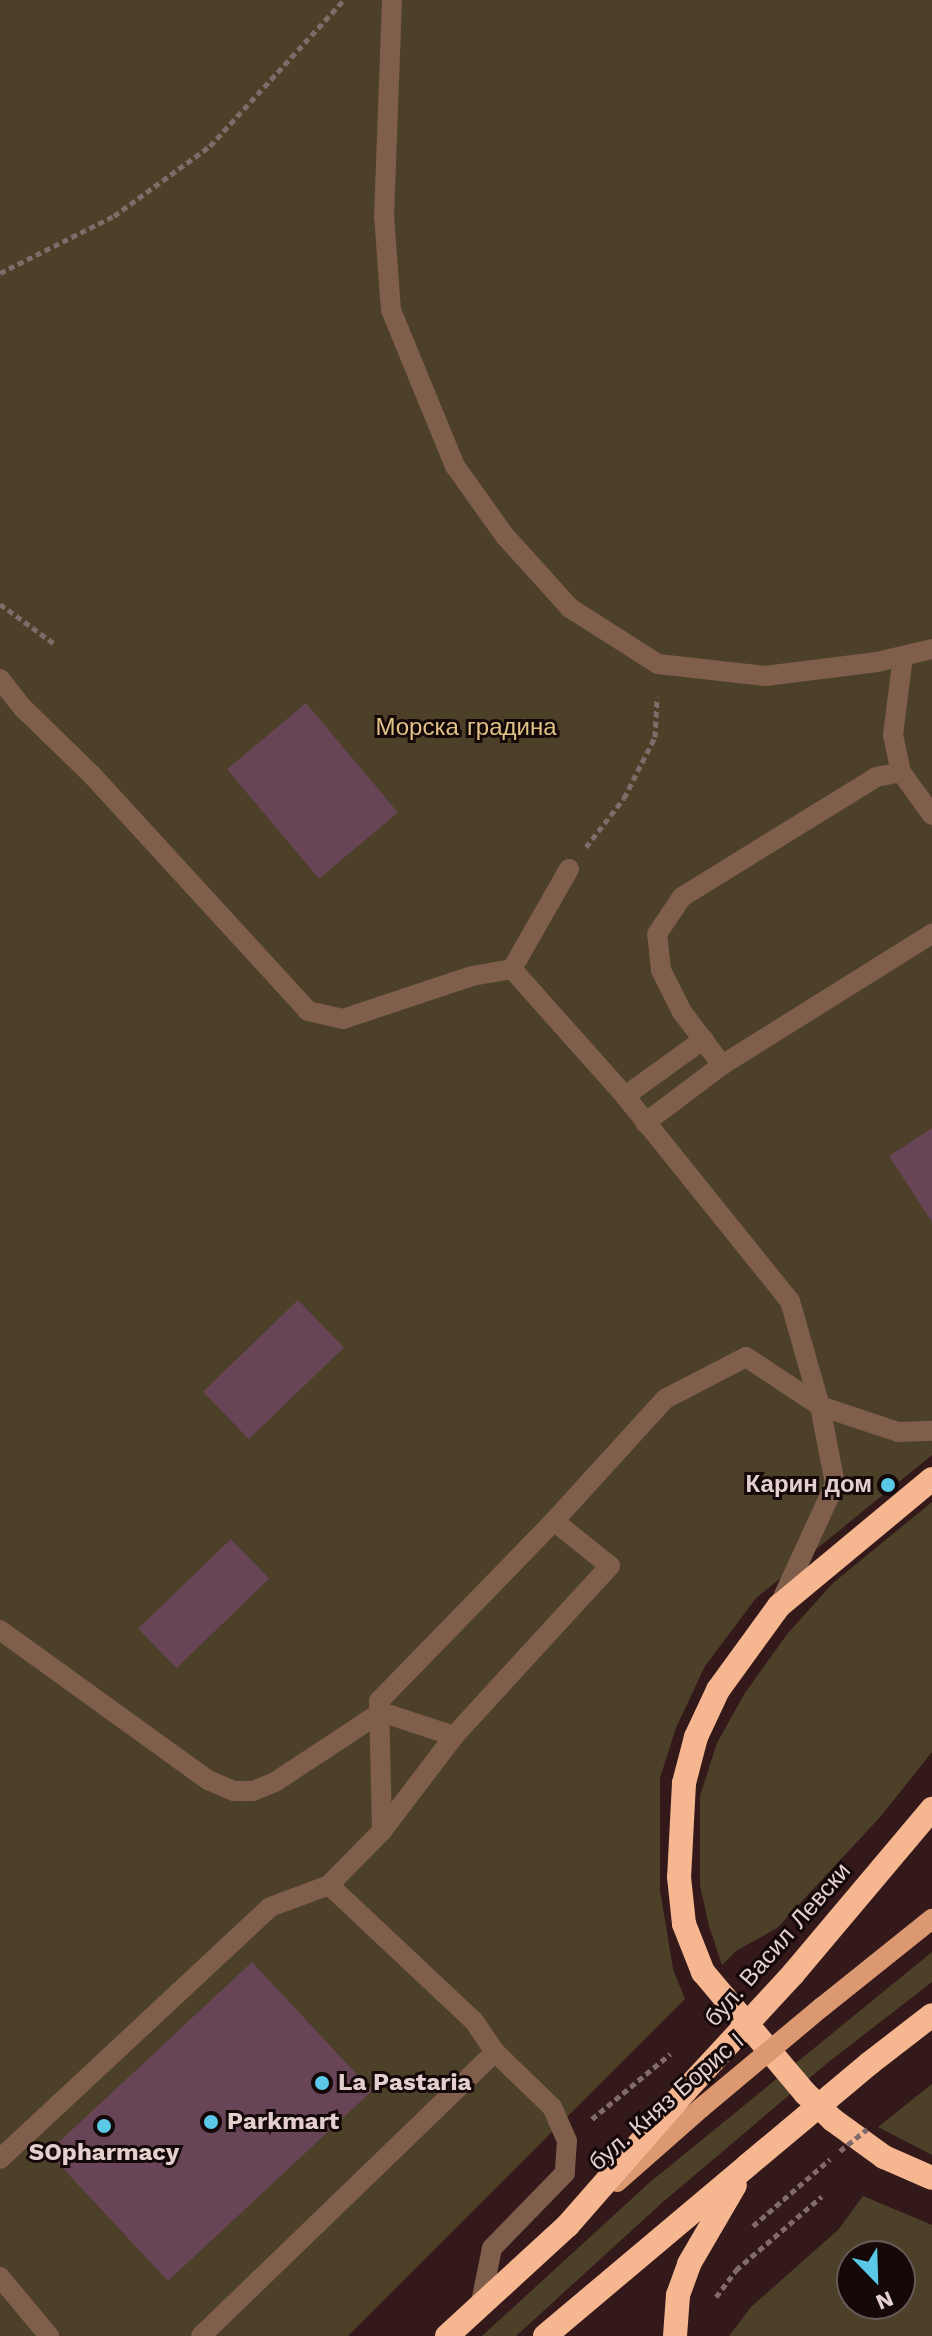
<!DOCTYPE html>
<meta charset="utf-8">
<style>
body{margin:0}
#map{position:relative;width:932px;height:2336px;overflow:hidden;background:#34191a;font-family:"Work Sans",sans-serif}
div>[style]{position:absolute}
.green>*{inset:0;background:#4d4029}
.building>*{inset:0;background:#674456;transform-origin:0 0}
.path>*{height:5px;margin-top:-2.5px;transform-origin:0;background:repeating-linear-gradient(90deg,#816a6a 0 6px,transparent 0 10px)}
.minor>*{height:20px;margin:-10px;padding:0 10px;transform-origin:10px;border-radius:10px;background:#7f5e4b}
.major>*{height:20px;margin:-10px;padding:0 10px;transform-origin:10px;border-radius:10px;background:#dc9971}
.highway>*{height:24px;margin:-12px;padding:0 12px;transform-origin:12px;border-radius:12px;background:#f6b68f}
.path-bridge>*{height:5px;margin-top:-2.5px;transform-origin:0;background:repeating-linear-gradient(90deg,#816a6a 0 6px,transparent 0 10px)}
.major-bridge>*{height:20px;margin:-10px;padding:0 10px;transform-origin:10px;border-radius:10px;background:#dc9971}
.highway-bridge>*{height:24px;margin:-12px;padding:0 12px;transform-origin:12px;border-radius:12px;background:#f6b68f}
.dots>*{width:22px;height:22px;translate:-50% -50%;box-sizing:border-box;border:4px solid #140808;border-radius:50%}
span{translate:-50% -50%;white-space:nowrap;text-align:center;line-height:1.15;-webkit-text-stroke:6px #140808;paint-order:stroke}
.park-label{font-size:24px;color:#e0c286}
.poi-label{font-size:24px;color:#e2cfce;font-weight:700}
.right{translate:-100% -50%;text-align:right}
.left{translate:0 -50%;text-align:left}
.street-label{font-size:24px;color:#e2cfce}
.north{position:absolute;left:836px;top:2240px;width:80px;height:80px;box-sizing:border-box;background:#140808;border:2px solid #665857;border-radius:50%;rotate:157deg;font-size:22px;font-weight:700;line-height:32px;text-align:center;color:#e2cfce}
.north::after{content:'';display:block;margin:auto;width:28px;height:36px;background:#5ac8e6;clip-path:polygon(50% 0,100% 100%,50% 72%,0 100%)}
</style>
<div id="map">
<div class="green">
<div style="clip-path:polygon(0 0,932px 0,932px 1455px,756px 1598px,705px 1666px,676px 1728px,660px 1778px,660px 1890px,673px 1969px,685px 1999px,348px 2336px,0 2336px)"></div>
<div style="clip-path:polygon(932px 1502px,932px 1752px,881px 1816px,777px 1928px,736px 1951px,722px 1965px,709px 1926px,700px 1885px,700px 1796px,717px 1743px,745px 1693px,788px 1633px,833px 1583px)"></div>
<div style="clip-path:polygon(932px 1952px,932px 1982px,826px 2064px,664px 2201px,516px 2336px,482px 2336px,649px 2183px)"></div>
<div style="clip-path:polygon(932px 2084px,932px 2155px,878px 2127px)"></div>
<div style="clip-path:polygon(evenodd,863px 2196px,932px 2225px,932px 2336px,729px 2336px,751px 2307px,838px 2230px,863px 2196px,852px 2256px,900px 2256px,900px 2304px,852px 2304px,852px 2256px)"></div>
</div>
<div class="building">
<div style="left:306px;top:703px;width:143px;height:103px;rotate:50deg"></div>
<div style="clip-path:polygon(932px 1128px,932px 1222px,889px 1156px)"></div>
<div style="left:298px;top:1300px;width:66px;height:132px;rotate:46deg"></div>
<div style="left:231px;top:1539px;width:55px;height:129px;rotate:46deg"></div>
<div style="left:252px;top:1962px;width:176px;height:279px;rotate:47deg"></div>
</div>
<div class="path">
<div style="left:0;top:273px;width:127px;rotate:-26.6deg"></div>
<div style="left:114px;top:216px;width:119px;rotate:-36.1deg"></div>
<div style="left:210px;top:146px;width:198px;rotate:-47.5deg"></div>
<div style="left:0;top:604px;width:69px;rotate:36.2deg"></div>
<div style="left:586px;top:847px;width:62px;rotate:-52.2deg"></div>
<div style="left:624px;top:798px;width:68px;rotate:-63.1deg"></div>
<div style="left:655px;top:737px;width:40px;rotate:-87.1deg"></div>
<div style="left:592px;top:2119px;width:102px;rotate:-39.8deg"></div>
<div style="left:753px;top:2226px;width:102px;rotate:-41deg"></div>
<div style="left:716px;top:2297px;width:34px;rotate:-53deg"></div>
<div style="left:736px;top:2270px;width:113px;rotate:-40.7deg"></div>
</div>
<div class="minor">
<div style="left:392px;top:0;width:215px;rotate:92.1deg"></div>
<div style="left:384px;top:215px;width:95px;rotate:85.8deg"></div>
<div style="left:391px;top:310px;width:169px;rotate:67.7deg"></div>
<div style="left:455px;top:466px;width:86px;rotate:54.5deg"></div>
<div style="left:505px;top:536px;width:97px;rotate:47.9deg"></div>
<div style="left:570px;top:608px;width:104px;rotate:32.5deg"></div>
<div style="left:658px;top:664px;width:108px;rotate:6.4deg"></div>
<div style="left:765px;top:676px;width:113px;rotate:-7.1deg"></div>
<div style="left:877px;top:662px;width:57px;rotate:-13.3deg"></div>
<div style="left:903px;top:656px;width:80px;rotate:97.2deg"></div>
<div style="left:893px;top:735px;width:38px;rotate:78deg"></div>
<div style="left:901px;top:772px;width:53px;rotate:54.2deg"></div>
<div style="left:0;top:679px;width:37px;rotate:52deg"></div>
<div style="left:23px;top:708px;width:96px;rotate:44.2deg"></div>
<div style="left:92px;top:775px;width:320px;rotate:47.5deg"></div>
<div style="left:308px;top:1011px;width:36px;rotate:13deg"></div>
<div style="left:343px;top:1019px;width:136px;rotate:-18.4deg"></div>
<div style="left:472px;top:976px;width:41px;rotate:-9.9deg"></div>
<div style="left:569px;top:869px;width:115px;rotate:119.7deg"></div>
<div style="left:512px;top:969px;width:170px;rotate:48.3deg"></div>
<div style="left:625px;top:1096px;width:263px;rotate:51.2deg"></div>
<div style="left:790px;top:1301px;width:109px;rotate:74.1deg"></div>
<div style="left:820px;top:1406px;width:79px;rotate:79.1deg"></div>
<div style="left:835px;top:1484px;width:134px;rotate:114.7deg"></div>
<div style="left:722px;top:1065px;width:66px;rotate:-127deg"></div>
<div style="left:682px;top:1012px;width:47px;rotate:-116.6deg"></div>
<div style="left:661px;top:970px;width:36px;rotate:-96deg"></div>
<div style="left:657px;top:934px;width:45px;rotate:-56deg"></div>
<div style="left:682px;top:897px;width:228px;rotate:-31.7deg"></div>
<div style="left:876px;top:777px;width:25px;rotate:-11deg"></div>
<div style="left:625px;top:1096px;width:97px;rotate:-35.8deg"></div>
<div style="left:645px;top:1123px;width:96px;rotate:-37deg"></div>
<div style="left:722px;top:1065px;width:248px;rotate:-32deg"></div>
<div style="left:0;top:1630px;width:256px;rotate:35.8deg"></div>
<div style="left:208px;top:1780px;width:28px;rotate:23deg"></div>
<div style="left:234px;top:1791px;width:19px"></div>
<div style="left:253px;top:1791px;width:24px;rotate:-22deg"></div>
<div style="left:275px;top:1782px;width:127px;rotate:-33.4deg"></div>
<div style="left:381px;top:1712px;width:77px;rotate:18.2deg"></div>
<div style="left:382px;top:1831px;width:119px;rotate:-52.8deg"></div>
<div style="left:454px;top:1736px;width:231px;rotate:-47.5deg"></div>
<div style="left:610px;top:1566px;width:72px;rotate:-141.2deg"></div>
<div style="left:329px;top:1885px;width:199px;rotate:43.2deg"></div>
<div style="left:474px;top:2021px;width:37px;rotate:56deg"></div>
<div style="left:495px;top:2052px;width:79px;rotate:44deg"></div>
<div style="left:552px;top:2107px;width:37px;rotate:66deg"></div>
<div style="left:567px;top:2141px;width:32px;rotate:94deg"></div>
<div style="left:565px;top:2173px;width:105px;rotate:134.2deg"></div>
<div style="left:492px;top:2248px;width:60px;rotate:101.5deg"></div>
<div style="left:0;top:2159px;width:369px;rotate:-43deg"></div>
<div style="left:270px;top:1907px;width:63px;rotate:-20.4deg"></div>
<div style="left:329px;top:1885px;width:76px;rotate:-45.5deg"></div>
<div style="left:382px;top:1831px;width:130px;rotate:-91.3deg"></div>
<div style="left:379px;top:1701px;width:251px;rotate:-45.8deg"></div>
<div style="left:554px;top:1521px;width:165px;rotate:-47.7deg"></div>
<div style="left:665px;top:1399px;width:91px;rotate:-27.4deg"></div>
<div style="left:746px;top:1357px;width:89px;rotate:33.5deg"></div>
<div style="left:820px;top:1406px;width:82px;rotate:18.4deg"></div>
<div style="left:898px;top:1432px;width:34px;rotate:-2deg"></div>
<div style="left:0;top:2277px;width:77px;rotate:50.3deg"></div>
<div style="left:201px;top:2336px;width:409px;rotate:-44deg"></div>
</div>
<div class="major">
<div style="left:822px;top:2007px;width:141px;rotate:-38.7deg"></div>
<div style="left:617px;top:2182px;width:112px;rotate:-41.4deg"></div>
</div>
<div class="highway">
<div style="left:932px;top:1479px;width:199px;rotate:140.3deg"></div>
<div style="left:779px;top:1606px;width:104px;rotate:126deg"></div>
<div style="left:718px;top:1690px;width:52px;rotate:115.1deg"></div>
<div style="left:696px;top:1737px;width:48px;rotate:104.6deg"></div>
<div style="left:684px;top:1783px;width:94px;rotate:93deg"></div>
<div style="left:679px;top:1877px;width:47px;rotate:83.9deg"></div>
<div style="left:684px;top:1924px;width:52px;rotate:68.4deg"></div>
<div style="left:703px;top:1972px;width:34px;rotate:50deg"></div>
<div style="left:725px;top:1998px;width:124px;rotate:49.9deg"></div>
<div style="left:805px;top:2093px;width:39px;rotate:44deg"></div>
<div style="left:833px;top:2120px;width:63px;rotate:36deg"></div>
<div style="left:884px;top:2157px;width:52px;rotate:23.6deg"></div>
<div style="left:793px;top:1974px;width:216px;rotate:-49.9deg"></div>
<div style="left:870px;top:2063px;width:78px;rotate:-37.7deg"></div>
<div style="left:447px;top:2336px;width:164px;rotate:-42.5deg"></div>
<div style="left:568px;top:2225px;width:179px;rotate:-48.8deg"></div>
<div style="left:545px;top:2336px;width:265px;rotate:-40.1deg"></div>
<div style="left:675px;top:2336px;width:41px;rotate:-85.8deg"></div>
<div style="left:678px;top:2295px;width:33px;rotate:-70deg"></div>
<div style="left:689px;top:2264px;width:91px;rotate:-59.8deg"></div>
</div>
<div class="path-bridge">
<div style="left:840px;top:2151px;width:35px;rotate:-39deg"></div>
</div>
<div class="major-bridge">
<div style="left:701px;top:2108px;width:158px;rotate:-39.9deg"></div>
</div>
<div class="highway-bridge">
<div style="left:686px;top:2090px;width:158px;rotate:-47.3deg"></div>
<div style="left:748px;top:2165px;width:159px;rotate:-39.9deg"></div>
</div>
<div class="dots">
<div style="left:888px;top:1485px;background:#5ac8e6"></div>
<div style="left:322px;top:2083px;background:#5ac8e6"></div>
<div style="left:211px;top:2122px;background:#5ac8e6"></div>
<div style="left:104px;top:2126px;background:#5ac8e6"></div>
</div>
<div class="park-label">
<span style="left:466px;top:728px">Морска градина</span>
</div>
<div class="poi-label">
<span class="right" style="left:872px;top:1485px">Карин дом</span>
<span class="left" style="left:338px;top:2083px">La Pastaria</span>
<span class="left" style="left:227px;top:2122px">Parkmart</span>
<span style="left:104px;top:2153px">SOpharmacy</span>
</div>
<div class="street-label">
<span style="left:778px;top:1945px;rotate:-49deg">бул. Васил Левски</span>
<span style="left:667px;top:2102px;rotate:-41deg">бул. Княз Борис I</span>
</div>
<div class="north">N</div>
</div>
